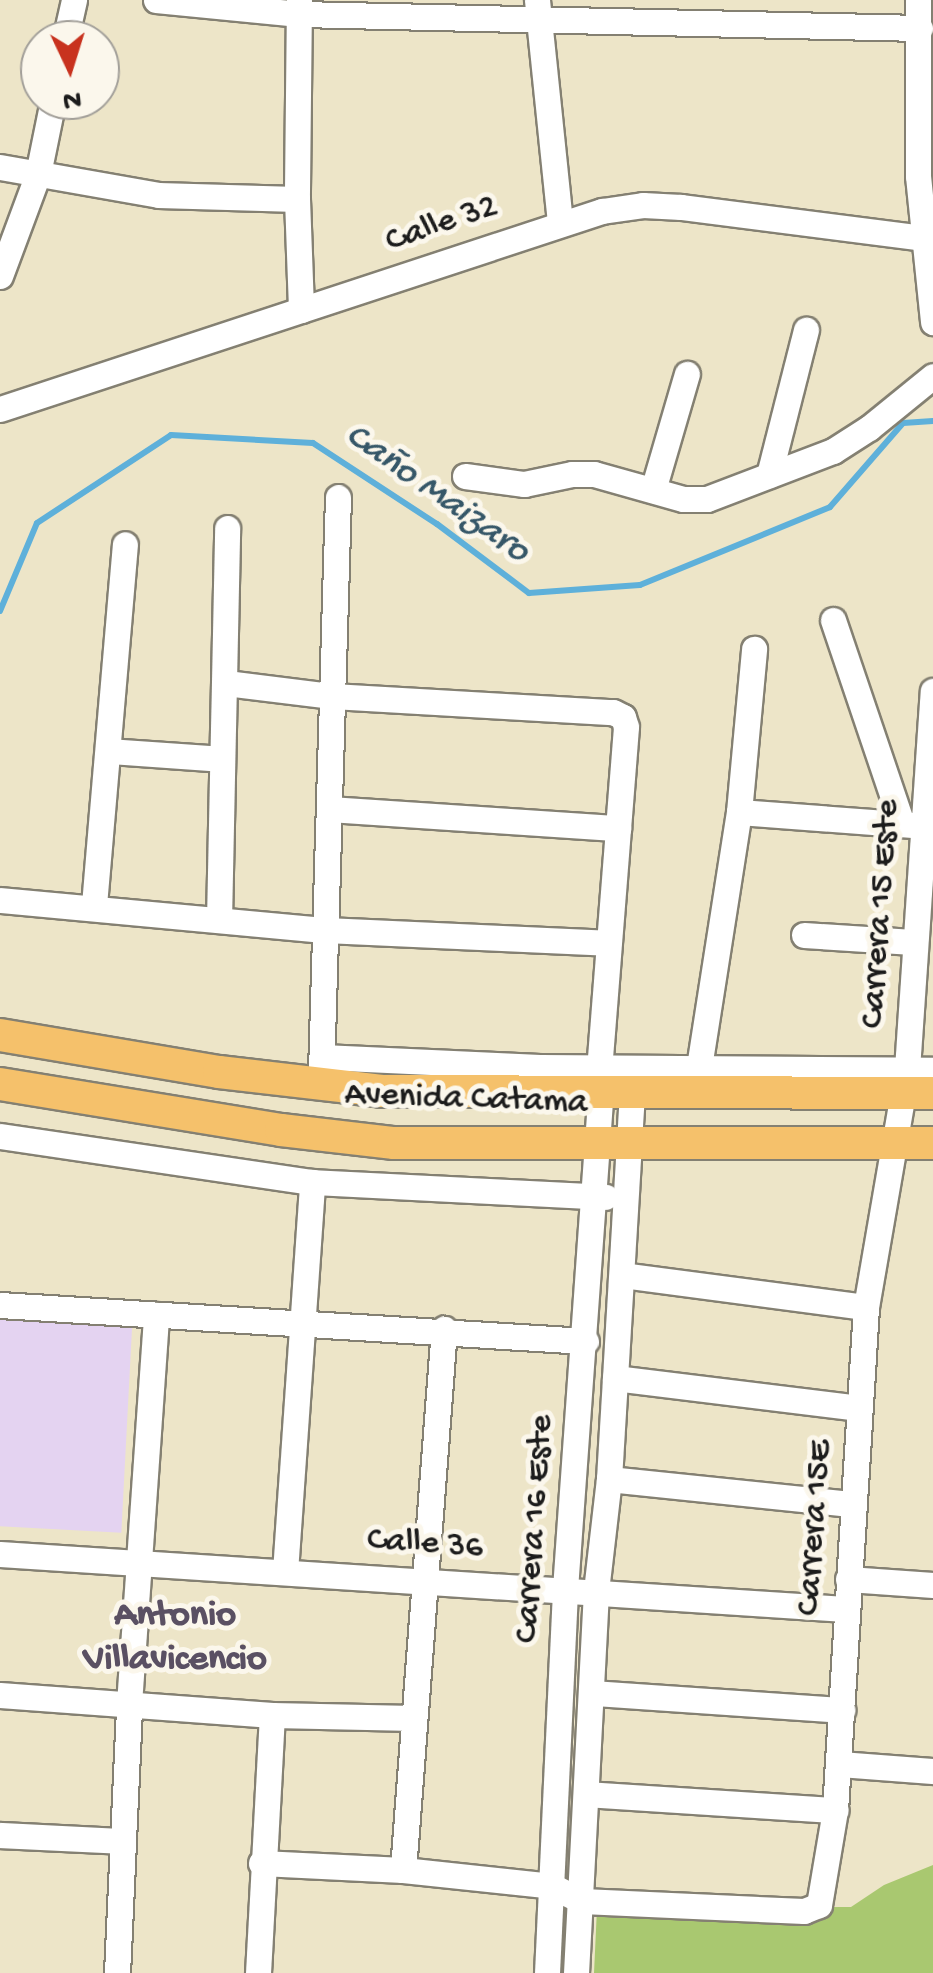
<!DOCTYPE html>
<meta charset="utf-8">
<style>
body{margin:0}
#map{position:relative;width:933px;height:1973px;overflow:hidden;background:#ede5c8;font-family:"Gochi Hand",sans-serif}
div>[style]{position:absolute}
.built>*{inset:0;background:#e4d3f1;transform-origin:0 0}
.green>*{inset:0;background:#a9c870}
.stream>*{height:6px;margin:-3px;padding:0 3px;transform-origin:3px;border-radius:3px;background:#5eb0da}
.roads{filter:drop-shadow(2px 0 #848072) drop-shadow(-2px 0 #848072) drop-shadow(0 2px #848072) drop-shadow(0 -2px #848072)}
.minor>*{height:25px;margin:-12.5px;padding:0 12.5px;transform-origin:12.5px;border-radius:12.5px;background:#fff}
.major>*{height:32px;margin:-16px;padding:0 16px;transform-origin:16px;border-radius:16px;background:#f5c16b}
span{translate:-50% -50%;white-space:nowrap;text-align:center;line-height:1.15;-webkit-text-stroke:10px #fbf7ec;paint-order:stroke}
.street-label{font-size:35px;color:#1c1c1c}
.water-label{font-size:38px;color:#365768;font-style:italic}
.neighbourhood-label{font-size:38px;color:#5a5063;font-weight:700}
.north{position:absolute;left:20px;top:20px;width:100px;height:100px;box-sizing:border-box;background:#fbf7ec;border:2px solid #a29f99;border-radius:50%;rotate:176deg;font-size:28px;font-weight:700;line-height:40px;text-align:center;color:#1c1c1c}
.north::after{content:'';display:block;margin:auto;width:35px;height:45px;background:#c8321e;clip-path:polygon(50% 0,100% 100%,50% 72%,0 100%)}
</style>
<div id="map">
<div class="built">
<div style="left:0;top:1306px;width:133px;height:220px;rotate:3deg"></div>
</div>
<div class="green">
<div style="clip-path:polygon(933px 1865px,933px 1973px,594px 1973px,597px 1908px,851px 1907px,884px 1885px)"></div>
</div>
<div class="stream">
<div style="left:0;top:611px;width:95px;rotate:-67.2deg"></div>
<div style="left:37px;top:523px;width:160px;rotate:-33.3deg"></div>
<div style="left:171px;top:435px;width:142px;rotate:3.2deg"></div>
<div style="left:313px;top:443px;width:148px;rotate:33.2deg"></div>
<div style="left:437px;top:524px;width:115px;rotate:36.9deg"></div>
<div style="left:529px;top:593px;width:111px;rotate:-4.1deg"></div>
<div style="left:640px;top:585px;width:205px;rotate:-22.3deg"></div>
<div style="left:830px;top:507px;width:111px;rotate:-49deg"></div>
<div style="left:903px;top:423px;width:30px;rotate:-4deg"></div>
</div>
<div class="roads">
<div class="minor">
<div style="left:156px;top:0;width:144px;rotate:5.6deg"></div>
<div style="left:299px;top:14px;width:621px;rotate:1.29deg"></div>
<div style="left:299px;top:0;width:199px;rotate:90.6deg"></div>
<div style="left:297px;top:199px;width:111px;rotate:87.9deg"></div>
<div style="left:537px;top:0;width:223px;rotate:84.1deg"></div>
<div style="left:918px;top:0;width:176px;rotate:90deg"></div>
<div style="left:918px;top:176px;width:147px;rotate:84.1deg"></div>
<div style="left:65px;top:40px;width:41px;rotate:-77.3deg"></div>
<div style="left:0;top:167px;width:160px;rotate:10deg"></div>
<div style="left:158px;top:195px;width:139px;rotate:1.6deg"></div>
<div style="left:0;top:276px;width:109px;rotate:-69.6deg"></div>
<div style="left:38px;top:174px;width:76px;rotate:-78.5deg"></div>
<div style="left:0;top:409px;width:634px;rotate:-18.21deg"></div>
<div style="left:602px;top:211px;width:41px;rotate:-8.3deg"></div>
<div style="left:643px;top:205px;width:38px;rotate:3deg"></div>
<div style="left:681px;top:207px;width:243px;rotate:7.3deg"></div>
<div style="left:769px;top:475px;width:150px;rotate:-75.7deg"></div>
<div style="left:465px;top:476px;width:60px;rotate:7.7deg"></div>
<div style="left:524px;top:484px;width:49px;rotate:-11.8deg"></div>
<div style="left:572px;top:474px;width:22px"></div>
<div style="left:594px;top:474px;width:92px;rotate:15.7deg"></div>
<div style="left:683px;top:499px;width:24px"></div>
<div style="left:707px;top:499px;width:135px;rotate:-20.9deg"></div>
<div style="left:833px;top:451px;width:43px;rotate:-32.6deg"></div>
<div style="left:869px;top:428px;width:82px;rotate:-39.1deg"></div>
<div style="left:653px;top:490px;width:121px;rotate:-73.7deg"></div>
<div style="left:833px;top:620px;width:215px;rotate:71.3deg"></div>
<div style="left:226px;top:683px;width:107px;rotate:7deg"></div>
<div style="left:332px;top:696px;width:281px;rotate:3.3deg"></div>
<div style="left:613px;top:712px;width:11px;rotate:27deg"></div>
<div style="left:623px;top:717px;width:10px;rotate:73deg"></div>
<div style="left:626px;top:727px;width:341px;rotate:94.5deg"></div>
<div style="left:109px;top:751px;width:113px;rotate:4deg"></div>
<div style="left:329px;top:809px;width:290px;rotate:3.8deg"></div>
<div style="left:739px;top:812px;width:174px;rotate:4.3deg"></div>
<div style="left:0;top:900px;width:326px;rotate:5.3deg"></div>
<div style="left:325px;top:930px;width:282px;rotate:2.6deg"></div>
<div style="left:94px;top:905px;width:362px;rotate:-85.1deg"></div>
<div style="left:219px;top:920px;width:392px;rotate:-88.8deg"></div>
<div style="left:804px;top:935px;width:109px;rotate:3.7deg"></div>
<div style="left:322px;top:1057px;width:218px;rotate:2.6deg"></div>
<div style="left:540px;top:1067px;width:393px;rotate:0.4deg"></div>
<div style="left:699px;top:1067px;width:258px;rotate:-81.1deg"></div>
<div style="left:739px;top:812px;width:164px;rotate:-84.7deg"></div>
<div style="left:321px;top:1072px;width:575px;rotate:-88.31deg"></div>
<div style="left:0;top:1136px;width:315px;rotate:8.4deg"></div>
<div style="left:312px;top:1182px;width:294px;rotate:2.9deg"></div>
<div style="left:622px;top:1275px;width:246px;rotate:7.5deg"></div>
<div style="left:0;top:1305px;width:587px;rotate:3.52deg"></div>
<div style="left:615px;top:1378px;width:246px;rotate:7deg"></div>
<div style="left:609px;top:1479px;width:245px;rotate:5.9deg"></div>
<div style="left:0;top:1554px;width:847px;rotate:3.72deg"></div>
<div style="left:285px;top:1572px;width:391px;rotate:-86deg"></div>
<div style="left:848px;top:1579px;width:85px;rotate:4deg"></div>
<div style="left:593px;top:1693px;width:250px;rotate:3.9deg"></div>
<div style="left:0;top:1695px;width:273px;rotate:4.2deg"></div>
<div style="left:272px;top:1715px;width:142px;rotate:1.2deg"></div>
<div style="left:839px;top:1764px;width:94px;rotate:4.3deg"></div>
<div style="left:586px;top:1794px;width:250px;rotate:3.7deg"></div>
<div style="left:0;top:1835px;width:123px;rotate:2.8deg"></div>
<div style="left:261px;top:1863px;width:142px;rotate:2.8deg"></div>
<div style="left:403px;top:1870px;width:150px;rotate:6.1deg"></div>
<div style="left:552px;top:1886px;width:34px;rotate:27deg"></div>
<div style="left:582px;top:1901px;width:222px;rotate:2.6deg"></div>
<div style="left:804px;top:1911px;width:16px;rotate:-22deg"></div>
<div style="left:819px;top:1905px;width:96px;rotate:-80.4deg"></div>
<div style="left:835px;top:1810px;width:504px;rotate:-86.47deg"></div>
<div style="left:866px;top:1307px;width:242px;rotate:-80.2deg"></div>
<div style="left:907px;top:1069px;width:379px;rotate:-86.1deg"></div>
<div style="left:403px;top:1870px;width:543px;rotate:-85.67deg"></div>
<div style="left:117px;top:1973px;width:269px;rotate:-87.4deg"></div>
<div style="left:129px;top:1704px;width:390px;rotate:-86deg"></div>
<div style="left:258px;top:1973px;width:258px;rotate:-86.9deg"></div>
<div style="left:547px;top:1973px;width:384px;rotate:-87.3deg"></div>
<div style="left:565px;top:1589px;width:498px;rotate:-85.9deg"></div>
<div style="left:576px;top:1973px;width:383px;rotate:-87deg"></div>
<div style="left:596px;top:1591px;width:113px;rotate:-83.4deg"></div>
<div style="left:609px;top:1479px;width:388px;rotate:-86.6deg"></div>
</div>
<div class="major">
<div style="left:0;top:1035px;width:222px;rotate:9.6deg"></div>
<div style="left:219px;top:1072px;width:164px;rotate:6.6deg"></div>
<div style="left:382px;top:1091px;width:551px;rotate:0.21deg"></div>
<div style="left:0;top:1084px;width:285px;rotate:9.3deg"></div>
<div style="left:281px;top:1130px;width:114px;rotate:6.6deg"></div>
<div style="left:394px;top:1143px;width:539px"></div>
</div>
</div>
<div class="street-label">
<span style="left:442px;top:225px;rotate:-19deg">Calle 32</span>
<span style="left:882px;top:914px;rotate:-86deg">Carrera 15 Este</span>
<span style="left:466px;top:1100px;rotate:2deg">Avenida Catama</span>
<span style="left:816px;top:1528px;rotate:-86deg">Carrera 15E</span>
<span style="left:536px;top:1529px;rotate:-86deg">Carrera 16 Este</span>
<span style="left:425px;top:1545px;rotate:4deg">Calle 36</span>
</div>
<div class="water-label">
<span style="left:436px;top:495px;rotate:35deg">Caño Maizaro</span>
</div>
<div class="neighbourhood-label">
<span style="left:175px;top:1639px">Antonio<br>Villavicencio</span>
</div>
<div class="north">N</div>
</div>
